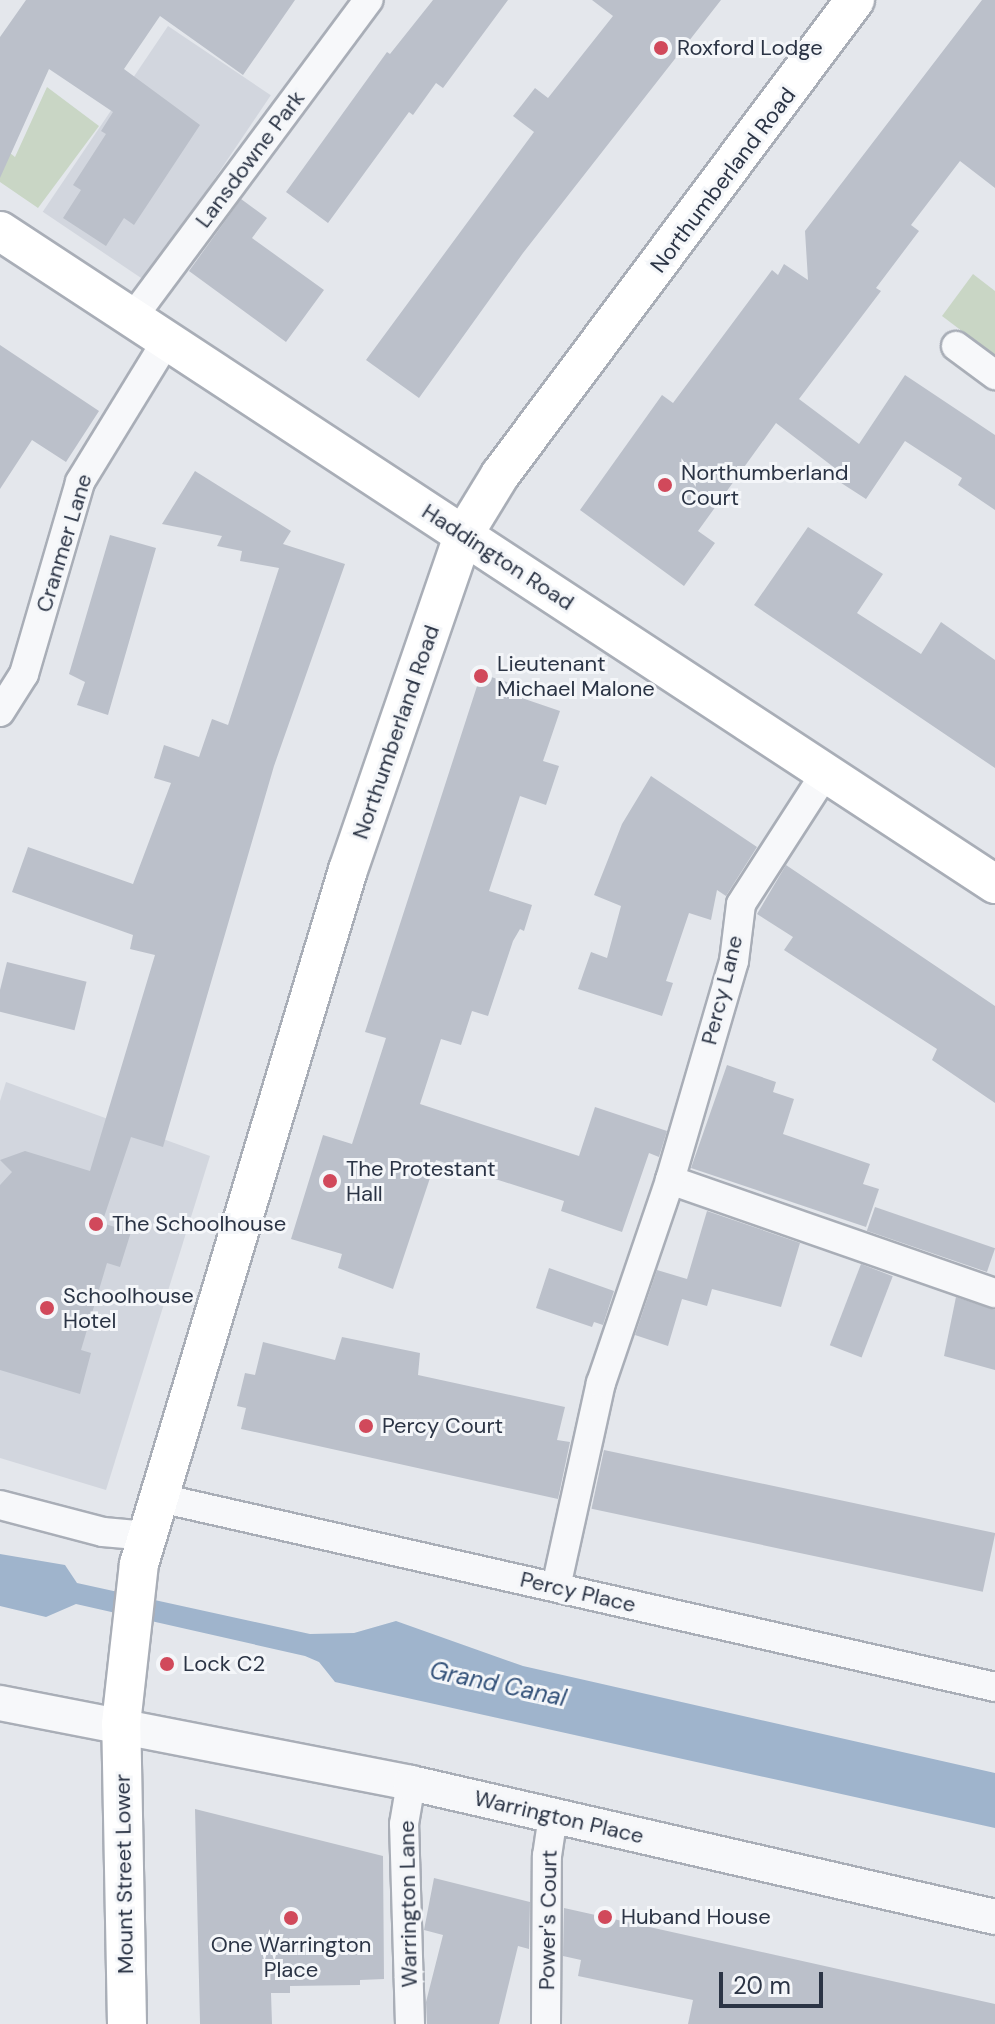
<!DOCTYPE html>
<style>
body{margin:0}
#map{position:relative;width:995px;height:2024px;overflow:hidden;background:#e4e7ec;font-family:"DM Sans",sans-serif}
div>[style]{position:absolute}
.built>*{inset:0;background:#d2d6de;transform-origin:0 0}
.green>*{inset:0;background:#c9d6c5}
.water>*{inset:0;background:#9fb4cc}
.building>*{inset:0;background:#bbc0ca;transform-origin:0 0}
.roads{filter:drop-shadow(2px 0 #a9aeb7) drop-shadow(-2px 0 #a9aeb7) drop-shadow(0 2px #a9aeb7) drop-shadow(0 -2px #a9aeb7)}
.minor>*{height:28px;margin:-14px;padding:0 14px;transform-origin:14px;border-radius:14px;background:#f7f8fa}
.tertiary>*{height:34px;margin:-17px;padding:0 17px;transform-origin:17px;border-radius:17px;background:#f7f8fa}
.secondary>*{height:38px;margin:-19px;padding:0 19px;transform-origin:19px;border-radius:19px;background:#fff}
.dots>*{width:22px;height:22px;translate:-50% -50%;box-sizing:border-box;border:4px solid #f4f6f9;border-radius:50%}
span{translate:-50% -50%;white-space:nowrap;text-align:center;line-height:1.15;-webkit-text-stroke:6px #f4f6f9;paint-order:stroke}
.poi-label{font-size:22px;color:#2b3445}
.left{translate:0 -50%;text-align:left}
.street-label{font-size:22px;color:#2b3445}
.water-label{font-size:24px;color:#34527a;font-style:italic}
.scale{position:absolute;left:719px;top:1972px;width:104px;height:36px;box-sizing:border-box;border:4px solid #2b3445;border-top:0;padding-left:10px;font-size:24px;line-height:28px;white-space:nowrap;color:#2b3445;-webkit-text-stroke:6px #f4f6f9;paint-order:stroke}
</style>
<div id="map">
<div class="built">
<div style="left:168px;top:26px;width:124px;height:224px;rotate:34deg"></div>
<div style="clip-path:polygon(6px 1082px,210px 1156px,106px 1490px,0 1458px,0 1101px)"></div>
</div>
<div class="green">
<div style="clip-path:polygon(47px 87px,99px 126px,38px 208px,0 182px,0 145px,15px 157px)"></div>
<div style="clip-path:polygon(973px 274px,995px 291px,995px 356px,942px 316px)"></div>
</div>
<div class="water">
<div style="clip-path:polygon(0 1554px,65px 1565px,77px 1583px,310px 1634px,354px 1633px,396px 1621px,523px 1666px,995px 1773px,995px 1828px,335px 1682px,319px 1662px,305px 1656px,76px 1604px,46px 1617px,0 1606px)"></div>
</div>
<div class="building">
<div style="clip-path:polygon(26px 0,295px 0,243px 75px,160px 16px,124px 69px,200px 125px,134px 225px,124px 218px,106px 246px,63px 218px,81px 190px,73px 185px,106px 134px,101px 131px,113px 112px,49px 69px,0 178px,0 37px)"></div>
<div style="clip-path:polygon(433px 0,508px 0,443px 88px,436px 83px,413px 115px,409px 112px,328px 223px,286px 192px,387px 52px,390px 54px)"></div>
<div style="clip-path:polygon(592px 0,721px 0,523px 253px,419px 398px,366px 360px,534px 132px,513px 116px,521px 106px,535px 88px,548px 98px,613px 16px)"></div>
<div style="clip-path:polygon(982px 0,995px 0,995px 188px,960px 161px,911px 225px,919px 231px,876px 288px,881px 291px,799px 399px,859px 444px,905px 375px,995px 435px,995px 510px,958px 485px,962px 478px,905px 441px,866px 499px,835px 479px,840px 472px,776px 423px,698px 531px,715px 543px,684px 586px,580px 510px,662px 395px,673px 403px,772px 270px,778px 275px,784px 264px,808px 280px,805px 231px)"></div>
<div style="clip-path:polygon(241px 199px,267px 218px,252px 238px,324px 290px,286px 342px,189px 271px)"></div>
<div style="clip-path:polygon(0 345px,99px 411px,66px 462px,32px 440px,0 489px)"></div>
<div style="clip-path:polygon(195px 471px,291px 531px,283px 544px,345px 564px,274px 766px,163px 1147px,131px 1137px,102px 1223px,131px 1232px,120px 1267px,107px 1263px,81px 1350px,91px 1353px,80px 1394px,0 1370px,0 1185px,12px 1172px,0 1160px,25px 1151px,90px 1171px,155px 955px,130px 949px,133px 935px,12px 892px,28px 847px,133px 884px,171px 783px,154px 778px,164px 745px,199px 757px,212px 719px,228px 725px,279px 568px,240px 561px,242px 551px,217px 546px,222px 536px,162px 524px)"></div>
<div style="clip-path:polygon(808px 527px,883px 574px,857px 613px,921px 654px,941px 622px,995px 660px,995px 768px,754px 605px)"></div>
<div style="clip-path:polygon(110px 535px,156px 548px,108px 715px,77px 705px,85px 682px,69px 674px)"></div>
<div style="clip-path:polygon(488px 676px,516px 685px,513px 695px,560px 711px,543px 761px,559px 766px,546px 805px,520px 796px,489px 891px,532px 905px,524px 931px,520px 929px,513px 941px,488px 1016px,472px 1011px,461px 1045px,441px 1039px,420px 1104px,579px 1156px,595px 1107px,667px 1131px,659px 1157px,649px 1153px,622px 1232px,561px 1211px,564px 1201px,436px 1160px,393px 1289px,338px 1268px,342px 1254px,291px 1239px,323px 1135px,352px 1144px,386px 1038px,365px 1032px,478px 683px,484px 686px)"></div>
<div style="clip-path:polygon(651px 776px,757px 847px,726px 896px,717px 890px,711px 920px,689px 913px,666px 981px,673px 983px,662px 1016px,578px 989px,591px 952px,607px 958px,621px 906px,594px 895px,622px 824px)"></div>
<div style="clip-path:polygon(786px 865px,995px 1006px,995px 1103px,932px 1060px,937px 1049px,784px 950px,793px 937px,757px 914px)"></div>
<div style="left:7px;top:962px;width:82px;height:50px;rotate:14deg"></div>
<div style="clip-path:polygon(727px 1065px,776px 1082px,773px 1092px,794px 1099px,783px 1134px,870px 1164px,863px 1184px,879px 1189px,866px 1227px,691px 1168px)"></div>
<div style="left:875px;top:1207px;width:127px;height:25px;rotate:19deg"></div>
<div style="clip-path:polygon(707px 1211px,800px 1243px,781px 1307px,712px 1289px,707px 1306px,682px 1299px,668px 1346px,635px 1335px,657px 1270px,687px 1279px)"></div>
<div style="left:861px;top:1264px;width:34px;height:87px;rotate:21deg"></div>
<div style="clip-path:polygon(549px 1268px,614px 1291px,603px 1325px,594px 1322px,592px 1327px,536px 1308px)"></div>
<div style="clip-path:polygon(956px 1297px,995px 1310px,995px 1370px,944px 1356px)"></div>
<div style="clip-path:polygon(342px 1337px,420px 1353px,418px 1375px,565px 1407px,557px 1440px,570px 1442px,558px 1499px,241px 1429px,246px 1408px,237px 1406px,245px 1373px,255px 1375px,263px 1342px,335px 1360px)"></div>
<div style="left:604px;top:1450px;width:400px;height:60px;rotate:12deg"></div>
<div style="clip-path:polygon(195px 1809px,383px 1856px,384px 1979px,360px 1980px,360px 1985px,290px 1986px,290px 1993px,271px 1993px,272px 2024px,200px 2024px)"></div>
<div style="clip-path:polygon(434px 1878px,530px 1902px,529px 1949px,518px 1946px,499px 2024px,427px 2024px,426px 2002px,443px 1935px,424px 1930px)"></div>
<div style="clip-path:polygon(564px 1908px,995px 2004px,995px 2024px,688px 2024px,693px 2000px,578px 1976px,581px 1960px,563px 1956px)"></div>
</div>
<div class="roads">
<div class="minor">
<div style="left:133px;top:317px;width:395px;rotate:-53.4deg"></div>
<div style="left:956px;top:346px;width:49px;rotate:36.6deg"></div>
<div style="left:0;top:712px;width:45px;rotate:-57.7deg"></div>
<div style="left:24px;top:674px;width:200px;rotate:-73.7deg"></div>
<div style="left:80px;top:482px;width:167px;rotate:-58.5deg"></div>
<div style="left:670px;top:1180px;width:344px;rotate:19.2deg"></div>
<div style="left:160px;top:1498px;width:856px;rotate:12.75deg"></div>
<div style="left:0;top:1505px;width:106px;rotate:14.7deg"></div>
<div style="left:103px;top:1532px;width:45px;rotate:5.1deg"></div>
<div style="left:556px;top:1587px;width:209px;rotate:-77.6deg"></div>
<div style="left:601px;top:1383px;width:214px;rotate:-71.2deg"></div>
<div style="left:670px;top:1180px;width:228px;rotate:-73.7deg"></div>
<div style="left:734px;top:961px;width:57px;rotate:-83deg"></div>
<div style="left:741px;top:904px;width:157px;rotate:-57.2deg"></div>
<div style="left:410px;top:2024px;width:200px;rotate:-91.7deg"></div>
<div style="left:404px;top:1824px;width:42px;rotate:-80.3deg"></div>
<div style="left:546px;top:2024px;width:168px;rotate:-89.7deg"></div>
<div style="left:547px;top:1856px;width:40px;rotate:-81.5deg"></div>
</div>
<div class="tertiary">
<div style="left:0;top:1703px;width:419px;rotate:11deg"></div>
<div style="left:411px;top:1783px;width:599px;rotate:12.92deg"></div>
</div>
<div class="secondary">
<div style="left:0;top:231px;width:1190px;rotate:33.28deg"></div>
<div style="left:127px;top:2024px;width:300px;rotate:-91.1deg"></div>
<div style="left:121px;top:1724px;width:161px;rotate:-83.6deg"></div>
<div style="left:139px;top:1564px;width:725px;rotate:-73.24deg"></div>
<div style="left:348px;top:870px;width:355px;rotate:-71deg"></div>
<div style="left:464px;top:534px;width:69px;rotate:-58.6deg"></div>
<div style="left:500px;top:475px;width:593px;rotate:-53.23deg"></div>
</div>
</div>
<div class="dots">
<div style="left:661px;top:48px;background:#d1495b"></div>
<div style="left:665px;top:485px;background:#d1495b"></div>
<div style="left:481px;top:676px;background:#d1495b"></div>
<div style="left:330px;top:1181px;background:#d1495b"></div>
<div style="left:96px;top:1224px;background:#d1495b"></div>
<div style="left:47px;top:1308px;background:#d1495b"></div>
<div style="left:366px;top:1426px;background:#d1495b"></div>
<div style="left:167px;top:1664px;background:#d1495b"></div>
<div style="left:605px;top:1917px;background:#d1495b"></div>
<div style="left:291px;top:1918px;background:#d1495b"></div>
</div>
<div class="poi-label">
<span class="left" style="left:677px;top:48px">Roxford Lodge</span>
<span class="left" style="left:681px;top:485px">Northumberland<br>Court</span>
<span class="left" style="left:497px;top:676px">Lieutenant<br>Michael Malone</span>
<span class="left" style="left:346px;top:1181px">The Protestant<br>Hall</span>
<span class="left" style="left:112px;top:1224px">The Schoolhouse</span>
<span class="left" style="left:63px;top:1308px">Schoolhouse<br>Hotel</span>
<span class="left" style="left:382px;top:1426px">Percy Court</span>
<span class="left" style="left:183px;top:1664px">Lock C2</span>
<span class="left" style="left:621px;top:1917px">Huband House</span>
<span style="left:291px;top:1957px">One Warrington<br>Place</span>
</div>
<div class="street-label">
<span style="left:250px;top:159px;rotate:-53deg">Lansdowne Park</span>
<span style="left:723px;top:180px;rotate:-53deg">Northumberland Road</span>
<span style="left:64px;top:543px;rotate:-73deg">Cranmer Lane</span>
<span style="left:498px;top:557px;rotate:33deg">Haddington Road</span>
<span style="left:396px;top:732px;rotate:-71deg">Northumberland Road</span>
<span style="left:722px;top:990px;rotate:-76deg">Percy Lane</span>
<span style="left:578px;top:1592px;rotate:13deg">Percy Place</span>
<span style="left:559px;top:1817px;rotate:13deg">Warrington Place</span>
<span style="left:124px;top:1874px;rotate:-91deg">Mount Street Lower</span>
<span style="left:408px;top:1904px;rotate:-91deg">Warrington Lane</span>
<span style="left:548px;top:1920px;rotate:-89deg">Power's Court</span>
</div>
<div class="water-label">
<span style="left:498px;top:1684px;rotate:12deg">Grand Canal</span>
</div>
<div class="scale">20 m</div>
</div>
